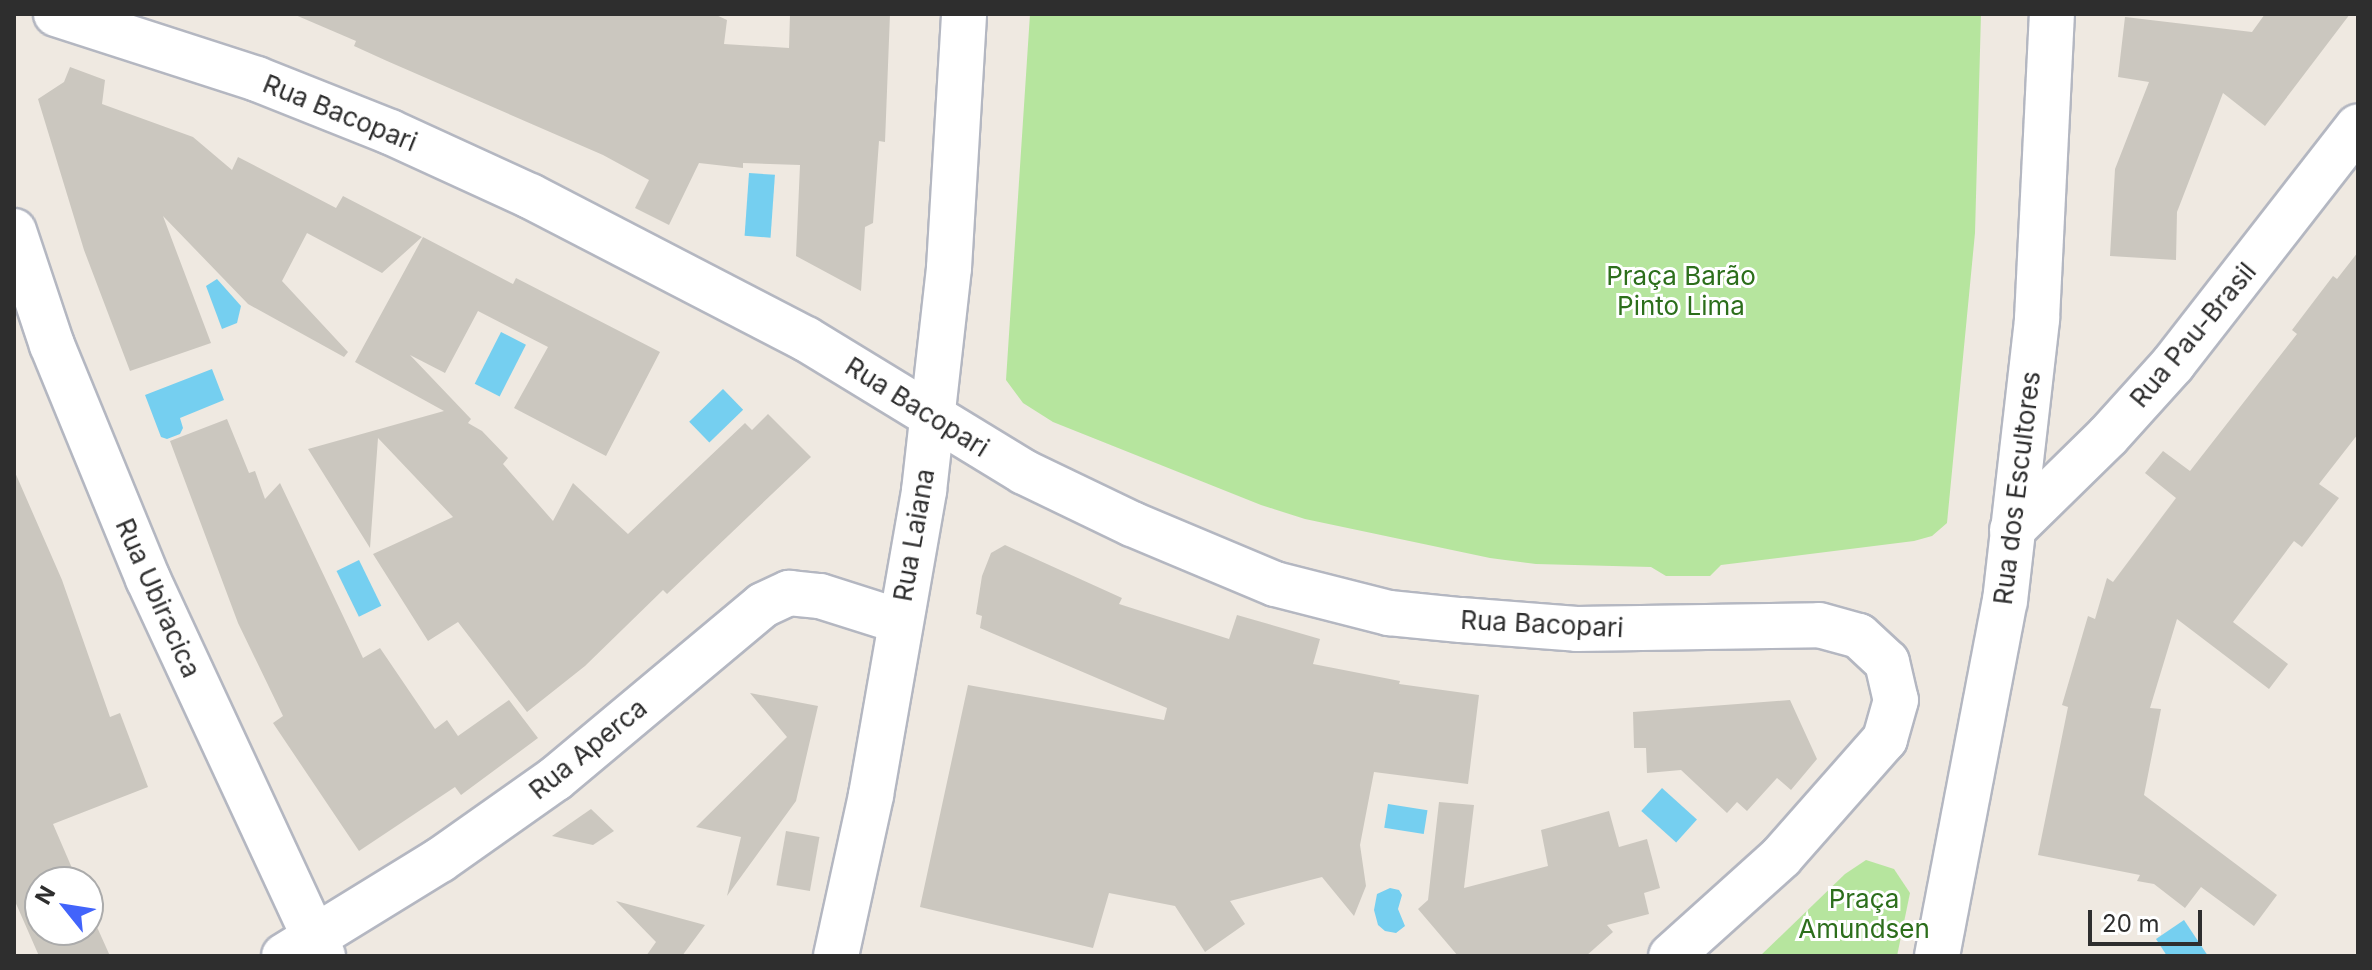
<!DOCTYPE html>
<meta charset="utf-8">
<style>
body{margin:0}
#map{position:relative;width:2372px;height:970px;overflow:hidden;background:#efe9e1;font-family:Inter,sans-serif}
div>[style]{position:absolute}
.green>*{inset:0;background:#b6e59e}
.water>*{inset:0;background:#75cff0;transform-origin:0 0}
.building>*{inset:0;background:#cbc7bf;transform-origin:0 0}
.roads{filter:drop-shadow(2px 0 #b4b7c1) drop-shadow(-2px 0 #b4b7c1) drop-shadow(0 2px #b4b7c1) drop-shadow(0 -2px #b4b7c1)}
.minor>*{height:44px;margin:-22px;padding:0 22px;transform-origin:22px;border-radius:22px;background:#fff}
span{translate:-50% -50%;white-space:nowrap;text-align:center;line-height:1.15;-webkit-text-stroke:6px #fff;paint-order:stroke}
.street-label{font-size:26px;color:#2e2e2e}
.park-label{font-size:26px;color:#2c6e1b}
.frame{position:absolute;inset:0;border:16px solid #2e2e2e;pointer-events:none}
.north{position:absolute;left:24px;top:866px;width:80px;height:80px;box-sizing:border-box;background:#fff;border:2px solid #ababab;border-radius:50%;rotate:300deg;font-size:22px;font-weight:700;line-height:32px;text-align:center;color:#2e2e2e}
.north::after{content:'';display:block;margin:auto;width:28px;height:36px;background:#4264fb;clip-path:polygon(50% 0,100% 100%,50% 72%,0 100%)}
.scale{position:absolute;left:2088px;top:910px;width:114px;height:36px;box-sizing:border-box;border:4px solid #2e2e2e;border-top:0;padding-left:10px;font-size:24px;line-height:28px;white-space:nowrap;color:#2e2e2e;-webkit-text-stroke:6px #fff;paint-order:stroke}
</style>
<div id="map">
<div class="green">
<div style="clip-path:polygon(1030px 14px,1981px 14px,1975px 233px,1947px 523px,1932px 536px,1914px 541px,1721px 565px,1710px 576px,1666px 576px,1651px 567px,1536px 564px,1490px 558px,1305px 519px,1261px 505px,1053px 422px,1023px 403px,1006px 380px)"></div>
<div style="clip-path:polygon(1866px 860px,1894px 869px,1910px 893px,1897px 956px,1760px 956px,1845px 874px)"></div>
</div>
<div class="water">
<div style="left:749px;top:173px;width:26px;height:63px;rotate:4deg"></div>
<div style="clip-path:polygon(217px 279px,241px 306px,237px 323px,222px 329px,206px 286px)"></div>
<div style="left:501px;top:332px;width:28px;height:58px;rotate:27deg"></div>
<div style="clip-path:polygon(212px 369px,224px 400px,180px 418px,183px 428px,180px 434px,167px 439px,161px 437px,145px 395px)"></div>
<div style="left:723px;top:389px;width:29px;height:47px;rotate:46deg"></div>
<div style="left:359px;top:560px;width:51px;height:25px;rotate:64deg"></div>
<div style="left:1662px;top:788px;width:47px;height:31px;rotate:42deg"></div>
<div style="left:1388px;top:804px;width:40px;height:24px;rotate:9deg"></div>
<div style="clip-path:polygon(1390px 888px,1399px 890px,1402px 895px,1398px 909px,1405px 926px,1396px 933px,1385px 931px,1378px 925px,1374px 910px,1377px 894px)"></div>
<div style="clip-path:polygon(2184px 920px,2208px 956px,2167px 956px,2156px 939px)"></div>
</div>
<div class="building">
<div style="clip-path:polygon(293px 14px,714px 14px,727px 20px,724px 44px,789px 48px,790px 14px,890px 14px,885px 142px,879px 141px,873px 223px,865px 227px,861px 291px,796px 256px,800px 165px,743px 163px,743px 168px,699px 163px,669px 225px,635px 208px,649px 180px,603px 155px,387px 61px,354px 46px,356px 41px)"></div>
<div style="clip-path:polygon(2265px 14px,2350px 14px,2265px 126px,2223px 93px,2177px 212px,2176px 260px,2110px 256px,2115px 169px,2149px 82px,2118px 77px,2125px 17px,2252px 32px)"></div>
<div style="clip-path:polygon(70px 67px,105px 80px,102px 104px,193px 137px,232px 170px,238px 157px,336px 208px,343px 196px,422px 237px,382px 273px,307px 233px,282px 281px,348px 352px,344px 357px,248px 304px,163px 216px,211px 343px,130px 371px,84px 250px,38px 99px,64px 82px)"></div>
<div style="clip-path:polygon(423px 237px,513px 284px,516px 278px,660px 352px,606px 456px,514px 408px,548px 347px,478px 311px,445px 373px,410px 355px,471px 419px,468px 423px,482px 431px,508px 458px,503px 464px,553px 521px,573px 483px,628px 534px,745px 423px,752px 430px,768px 414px,811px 457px,667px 594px,663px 590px,585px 666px,527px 712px,458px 622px,428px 641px,373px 554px,453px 517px,378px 438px,370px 548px,308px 449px,444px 411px,355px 362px)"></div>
<div style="clip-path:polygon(2358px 252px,2358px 434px,2319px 484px,2339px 498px,2302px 547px,2294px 541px,2233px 622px,2288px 664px,2269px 689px,2177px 619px,2150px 708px,2161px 709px,2144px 795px,2277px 895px,2254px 926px,2201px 887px,2185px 908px,2154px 884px,2137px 881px,2140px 875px,2038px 855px,2068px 707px,2062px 705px,2088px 616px,2095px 619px,2107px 578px,2113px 582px,2176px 498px,2145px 473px,2163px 451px,2190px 471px,2297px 334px,2292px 330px,2333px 276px,2337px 279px)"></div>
<div style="clip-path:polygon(227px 419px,249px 473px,255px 471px,265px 499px,280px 483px,363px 658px,380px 648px,435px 729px,447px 720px,458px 736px,509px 700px,538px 738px,461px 795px,455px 787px,359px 851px,273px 723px,283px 716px,238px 623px,170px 441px)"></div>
<div style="clip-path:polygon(14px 470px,62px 580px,110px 717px,120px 713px,148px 787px,53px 824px,78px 882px,40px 882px,40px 930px,88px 930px,88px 907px,110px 956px,39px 956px,14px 899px)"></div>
<div style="clip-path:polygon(1005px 545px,1122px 598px,1119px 604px,1229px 639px,1237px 615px,1320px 639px,1313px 664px,1400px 681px,1399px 684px,1479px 695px,1468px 784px,1374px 772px,1360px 845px,1366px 886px,1354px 916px,1322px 877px,1230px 901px,1245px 924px,1205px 952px,1175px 906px,1109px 893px,1093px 948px,920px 907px,968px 685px,1164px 720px,1167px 708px,980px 628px,982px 616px,976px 614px,982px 576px,991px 553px)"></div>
<div style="clip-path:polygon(750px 693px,818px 706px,796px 801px,727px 896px,741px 837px,696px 827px,787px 737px)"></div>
<div style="clip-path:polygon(1790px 700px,1817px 759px,1791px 790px,1777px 778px,1747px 811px,1737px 802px,1727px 813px,1681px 770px,1647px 773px,1646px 748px,1634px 748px,1633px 712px)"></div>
<div style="clip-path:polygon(1439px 802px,1474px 805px,1464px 888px,1548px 866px,1541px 830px,1609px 811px,1619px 847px,1647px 839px,1660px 888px,1644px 893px,1649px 914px,1607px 925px,1613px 932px,1586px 956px,1458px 956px,1418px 909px,1428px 900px)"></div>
<div style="clip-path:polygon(591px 809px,614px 831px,593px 845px,552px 836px)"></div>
<div style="left:786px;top:831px;width:34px;height:55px;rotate:10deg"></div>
<div style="clip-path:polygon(616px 901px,705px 925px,682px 956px,646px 956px,656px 942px)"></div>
</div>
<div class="roads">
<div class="minor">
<div style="left:56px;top:14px;width:211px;rotate:17.9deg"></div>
<div style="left:257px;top:79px;width:143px;rotate:21.7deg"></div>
<div style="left:390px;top:132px;width:154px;rotate:24.6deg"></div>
<div style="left:530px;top:196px;width:311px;rotate:27.4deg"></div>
<div style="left:806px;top:339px;width:255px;rotate:31.4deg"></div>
<div style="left:1024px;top:472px;width:120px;rotate:25.7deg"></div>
<div style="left:1132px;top:524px;width:155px;rotate:22.8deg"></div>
<div style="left:1275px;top:584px;width:118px;rotate:14.3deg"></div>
<div style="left:1389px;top:613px;width:72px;rotate:5.6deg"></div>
<div style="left:1461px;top:620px;width:116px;rotate:4.4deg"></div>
<div style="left:1577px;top:629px;width:242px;rotate:-0.9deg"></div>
<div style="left:1819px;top:625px;width:41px;rotate:15.4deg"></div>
<div style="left:1859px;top:636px;width:38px;rotate:43deg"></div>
<div style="left:1887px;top:662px;width:39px;rotate:77deg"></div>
<div style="left:1896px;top:700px;width:41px;rotate:105.8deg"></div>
<div style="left:1885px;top:739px;width:157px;rotate:131.4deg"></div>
<div style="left:1781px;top:857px;width:148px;rotate:138deg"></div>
<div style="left:14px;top:231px;width:120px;rotate:71.6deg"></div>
<div style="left:52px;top:345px;width:253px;rotate:67.7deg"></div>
<div style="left:148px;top:579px;width:416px;rotate:65.1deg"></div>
<div style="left:2012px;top:530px;width:134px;rotate:-44.4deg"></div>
<div style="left:2108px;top:436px;width:97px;rotate:-47.9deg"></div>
<div style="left:2173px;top:364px;width:301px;rotate:-52.1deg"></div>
<div style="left:284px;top:956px;width:183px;rotate:-31.6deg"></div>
<div style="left:440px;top:860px;width:141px;rotate:-35.2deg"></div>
<div style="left:555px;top:779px;width:271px;rotate:-39.9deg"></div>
<div style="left:763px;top:605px;width:29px;rotate:-25deg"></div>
<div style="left:789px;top:593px;width:31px;rotate:6deg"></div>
<div style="left:820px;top:596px;width:83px;rotate:17.6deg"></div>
<div style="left:836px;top:956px;width:165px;rotate:-77.7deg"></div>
<div style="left:871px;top:795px;width:309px;rotate:-80.1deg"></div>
<div style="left:924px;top:491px;width:224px;rotate:-83.6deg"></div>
<div style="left:949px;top:268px;width:254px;rotate:-86.6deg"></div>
<div style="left:1937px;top:956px;width:361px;rotate:-79.2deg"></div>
<div style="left:2005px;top:601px;width:284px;rotate:-83.5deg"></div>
<div style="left:2037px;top:319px;width:305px;rotate:-87.2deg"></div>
</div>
</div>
<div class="street-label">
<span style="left:340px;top:113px;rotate:22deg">Rua Bacopari</span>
<span style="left:2193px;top:335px;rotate:-50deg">Rua Pau-Brasil</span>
<span style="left:917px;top:407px;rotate:32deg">Rua Bacopari</span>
<span style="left:2017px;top:488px;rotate:-83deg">Rua dos Escultores</span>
<span style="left:914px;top:535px;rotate:-80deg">Rua Laiana</span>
<span style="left:158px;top:598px;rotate:66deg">Rua Ubiracica</span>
<span style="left:1542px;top:624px;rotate:3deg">Rua Bacopari</span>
<span style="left:588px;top:749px;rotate:-39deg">Rua Aperca</span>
</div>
<div class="park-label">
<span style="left:1681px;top:291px">Praça Barão<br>Pinto Lima</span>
<span style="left:1864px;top:914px">Praça<br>Amundsen</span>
</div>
<div class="frame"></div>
<div class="north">N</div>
<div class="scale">20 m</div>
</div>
